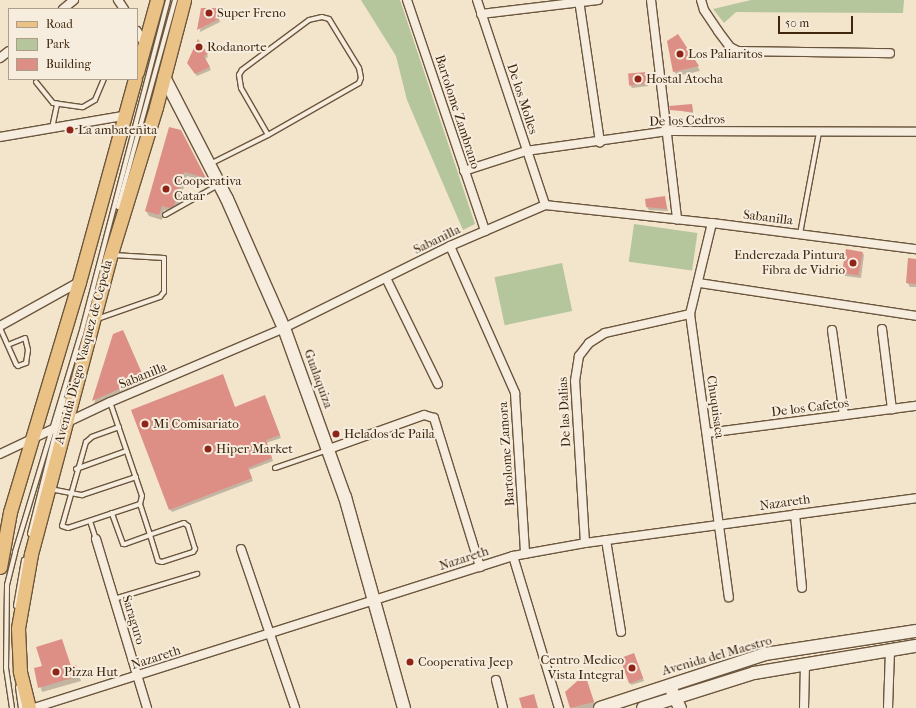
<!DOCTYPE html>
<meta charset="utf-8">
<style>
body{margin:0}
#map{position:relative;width:916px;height:708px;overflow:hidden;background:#f3e4cc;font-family:"IM FELL French Canon",serif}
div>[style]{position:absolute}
.green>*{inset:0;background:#b5c59c;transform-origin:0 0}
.shadow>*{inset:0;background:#0003}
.building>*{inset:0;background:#dd8f86;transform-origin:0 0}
.roads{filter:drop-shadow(1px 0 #6b563d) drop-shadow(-1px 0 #6b563d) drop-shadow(0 1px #6b563d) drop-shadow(0 -1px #6b563d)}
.lane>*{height:4px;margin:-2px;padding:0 2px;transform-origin:2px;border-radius:2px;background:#f7edde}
.street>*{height:8px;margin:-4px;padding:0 4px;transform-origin:4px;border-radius:4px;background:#f7edde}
.secondary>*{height:12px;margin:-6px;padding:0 6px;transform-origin:6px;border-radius:6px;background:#f7edde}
.primary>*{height:13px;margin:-6.5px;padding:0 6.5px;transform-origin:6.5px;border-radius:6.5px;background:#eac286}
.dots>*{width:11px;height:11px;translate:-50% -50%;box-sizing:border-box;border:2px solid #f7edde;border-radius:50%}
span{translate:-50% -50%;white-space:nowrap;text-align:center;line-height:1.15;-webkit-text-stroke:4px #f7edde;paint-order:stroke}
.poi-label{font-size:13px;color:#3e270d}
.left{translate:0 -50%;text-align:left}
.right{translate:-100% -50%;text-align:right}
.street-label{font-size:13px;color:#3e270d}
.legend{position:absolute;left:8px;top:8px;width:130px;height:72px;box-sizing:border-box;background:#f7edde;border:1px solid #ad9e8a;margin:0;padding:5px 7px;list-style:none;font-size:12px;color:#3e270d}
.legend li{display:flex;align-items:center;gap:8px;height:20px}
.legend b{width:20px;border:1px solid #ad9e8a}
.scale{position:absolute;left:778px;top:16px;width:75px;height:18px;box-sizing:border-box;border:2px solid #3e270d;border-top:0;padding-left:5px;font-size:12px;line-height:14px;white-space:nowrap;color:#3e270d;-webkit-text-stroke:3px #f7edde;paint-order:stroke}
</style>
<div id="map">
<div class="green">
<div style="clip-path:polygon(361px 0,400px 0,475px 224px,463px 230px,407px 100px,396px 56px)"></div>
<div style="clip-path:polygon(751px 0,904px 0,903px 13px,736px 12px,724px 23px,713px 9px)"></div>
<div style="left:634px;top:224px;width:64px;height:38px;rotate:8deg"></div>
<div style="left:562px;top:263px;width:49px;height:69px;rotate:78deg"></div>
</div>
<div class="shadow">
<div style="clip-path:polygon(202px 9px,216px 9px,220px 22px,200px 32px)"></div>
<div style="clip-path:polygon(677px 35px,698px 67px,700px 71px,677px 76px,674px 71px)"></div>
<div style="clip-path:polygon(207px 54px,208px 57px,205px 59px,211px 70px,197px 76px,188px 63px)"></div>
<div style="clip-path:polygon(646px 73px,648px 86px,632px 88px,630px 85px)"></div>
<div style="clip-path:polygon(692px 105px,693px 113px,671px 109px)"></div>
<div style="clip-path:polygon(183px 136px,207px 182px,187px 176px,177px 211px,173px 213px,164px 210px,162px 220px,149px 216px,146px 211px)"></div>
<div style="clip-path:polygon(664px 197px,668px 211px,649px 210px,647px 207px)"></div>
<div style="clip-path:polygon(847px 251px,863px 253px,864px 255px,861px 278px,845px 276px,844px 273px)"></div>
<div style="clip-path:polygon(916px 260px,916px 287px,910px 287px,907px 282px)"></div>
<div style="clip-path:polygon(124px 333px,145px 381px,94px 404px,114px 335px)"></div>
<div style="clip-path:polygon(266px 399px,281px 438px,266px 443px,273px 461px,249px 470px,253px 481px,172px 512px,170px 509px,235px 408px)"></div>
<div style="clip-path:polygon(634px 654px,644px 681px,631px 685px,630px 683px)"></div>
<div style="clip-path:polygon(75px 666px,81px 681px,42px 692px,35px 669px)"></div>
<div style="clip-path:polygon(585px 676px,596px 708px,571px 708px,566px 693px)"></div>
</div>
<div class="building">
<div style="clip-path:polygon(201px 8px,216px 8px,219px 19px,197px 30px)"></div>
<div style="clip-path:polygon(678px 34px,699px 66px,673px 72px,667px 41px)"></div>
<div style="clip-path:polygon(198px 39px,208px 54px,204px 56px,210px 67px,195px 74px,187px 63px)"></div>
<div style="left:646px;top:72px;width:12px;height:18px;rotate:85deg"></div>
<div style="clip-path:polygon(692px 104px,693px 112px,670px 110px,669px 106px)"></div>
<div style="clip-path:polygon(169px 127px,181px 130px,206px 178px,184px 172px,174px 206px,170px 208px,162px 206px,159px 215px,145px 211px)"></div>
<div style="clip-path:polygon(665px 196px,667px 209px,646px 207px,645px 199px)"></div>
<div style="left:846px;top:249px;width:17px;height:24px;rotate:10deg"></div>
<div style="clip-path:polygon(908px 258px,916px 259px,916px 284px,906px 283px)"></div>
<div style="clip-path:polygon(123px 330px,144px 378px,92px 401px,113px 334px)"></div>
<div style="clip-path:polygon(223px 374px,235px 407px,265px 395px,280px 435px,266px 440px,272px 458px,248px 468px,252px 478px,169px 510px,131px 410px)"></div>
<div style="clip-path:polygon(62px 639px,71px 666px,76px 665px,79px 676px,38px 688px,34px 668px,42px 666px,36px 647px)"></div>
<div style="left:634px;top:653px;width:27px;height:15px;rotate:70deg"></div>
<div style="clip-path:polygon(585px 674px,594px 702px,570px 708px,565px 692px)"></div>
<div style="clip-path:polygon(534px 694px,538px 708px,522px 708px,519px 698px)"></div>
</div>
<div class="roads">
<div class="lane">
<div style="left:36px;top:82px;width:27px;rotate:51deg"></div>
<div style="left:53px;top:103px;width:30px;rotate:8deg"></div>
<div style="left:83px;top:107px;width:14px;rotate:-30deg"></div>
<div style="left:95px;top:100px;width:23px;rotate:-67deg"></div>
<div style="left:52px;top:128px;width:25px;rotate:-78deg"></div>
<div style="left:210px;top:164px;width:65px;rotate:-26.6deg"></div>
<div style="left:268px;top:135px;width:105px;rotate:-29.7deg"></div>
<div style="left:359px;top:83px;width:5px;rotate:-68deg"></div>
<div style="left:361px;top:78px;width:10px;rotate:-101deg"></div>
<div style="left:359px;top:68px;width:57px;rotate:-121.5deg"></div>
<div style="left:329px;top:19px;width:7px;rotate:-164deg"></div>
<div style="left:322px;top:17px;width:13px;rotate:167deg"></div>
<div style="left:309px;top:20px;width:84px;rotate:143.3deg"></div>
<div style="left:242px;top:70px;width:6px;rotate:121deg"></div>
<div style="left:239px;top:75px;width:13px;rotate:81deg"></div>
<div style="left:241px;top:88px;width:54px;rotate:60.1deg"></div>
<div style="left:118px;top:207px;width:215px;rotate:-74.6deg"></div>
<div style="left:165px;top:215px;width:61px;rotate:-29.5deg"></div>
<div style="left:800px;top:234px;width:104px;rotate:-79.4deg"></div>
<div style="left:97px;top:319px;width:67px;rotate:-19.2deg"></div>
<div style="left:160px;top:297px;width:6px;rotate:-51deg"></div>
<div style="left:164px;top:292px;width:34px;rotate:-90deg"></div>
<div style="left:164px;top:258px;width:51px;rotate:-176.6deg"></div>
<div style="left:0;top:328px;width:39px;rotate:66deg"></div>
<div style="left:16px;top:364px;width:3px;rotate:45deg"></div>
<div style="left:18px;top:366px;width:9px;rotate:-21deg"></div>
<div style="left:26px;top:363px;width:13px;rotate:-81deg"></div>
<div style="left:28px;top:350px;width:12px;rotate:-104deg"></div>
<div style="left:25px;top:338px;width:18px;rotate:158deg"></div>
<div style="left:110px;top:402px;width:99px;rotate:71.2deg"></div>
<div style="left:142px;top:496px;width:8px;rotate:104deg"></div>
<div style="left:140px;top:504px;width:33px;rotate:72deg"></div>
<div style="left:150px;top:535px;width:27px;rotate:73deg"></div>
<div style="left:158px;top:561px;width:4px;rotate:14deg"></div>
<div style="left:162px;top:562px;width:33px;rotate:-18deg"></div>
<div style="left:193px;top:552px;width:4px;rotate:-56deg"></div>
<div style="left:195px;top:549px;width:24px;rotate:-107deg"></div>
<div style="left:188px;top:526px;width:5px;rotate:-143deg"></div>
<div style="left:184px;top:523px;width:36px;rotate:161deg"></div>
<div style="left:150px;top:535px;width:27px;rotate:160deg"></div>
<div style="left:125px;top:544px;width:2px;rotate:180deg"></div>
<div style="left:123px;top:544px;width:33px;rotate:-110deg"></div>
<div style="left:119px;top:427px;width:29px;rotate:160deg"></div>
<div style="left:92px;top:437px;width:8px;rotate:140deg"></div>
<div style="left:86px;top:442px;width:87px;rotate:105.9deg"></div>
<div style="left:62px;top:526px;width:6px;rotate:18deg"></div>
<div style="left:68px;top:528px;width:76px;rotate:-18.4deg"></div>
<div style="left:275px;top:468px;width:56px;rotate:-18.8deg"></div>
<div style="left:76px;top:469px;width:53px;rotate:-19.8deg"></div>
<div style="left:50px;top:489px;width:33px;rotate:11deg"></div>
<div style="left:82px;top:495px;width:57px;rotate:-18.4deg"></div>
<div style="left:90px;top:521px;width:19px;rotate:72deg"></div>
<div style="left:30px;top:534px;width:139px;rotate:-75.9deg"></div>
<div style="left:114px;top:599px;width:87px;rotate:-16.8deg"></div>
<div style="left:16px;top:606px;width:47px;rotate:-80.1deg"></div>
<div style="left:18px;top:687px;width:21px;rotate:82deg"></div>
<div style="left:12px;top:708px;width:40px;rotate:-98.5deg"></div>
<div style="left:6px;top:668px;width:83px;rotate:-89.3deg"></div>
<div style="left:7px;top:585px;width:34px;rotate:-76deg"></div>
<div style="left:15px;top:552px;width:228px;rotate:-73.2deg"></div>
<div style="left:81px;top:334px;width:345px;rotate:-75.4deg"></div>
</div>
<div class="street">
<div style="left:118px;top:0;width:11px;rotate:56deg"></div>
<div style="left:407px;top:0;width:244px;rotate:71.3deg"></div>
<div style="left:477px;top:0;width:216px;rotate:71.6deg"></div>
<div style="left:579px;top:0;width:144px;rotate:81.6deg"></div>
<div style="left:651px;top:0;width:221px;rotate:83.2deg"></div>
<div style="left:701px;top:0;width:10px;rotate:73deg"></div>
<div style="left:704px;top:10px;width:25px;rotate:56deg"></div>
<div style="left:718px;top:31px;width:20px;rotate:53deg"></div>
<div style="left:730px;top:47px;width:9px;rotate:27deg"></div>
<div style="left:738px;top:51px;width:152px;rotate:0.8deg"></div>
<div style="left:63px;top:9px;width:14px;rotate:-39deg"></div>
<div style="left:481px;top:14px;width:118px;rotate:-6.8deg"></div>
<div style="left:137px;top:31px;width:16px;rotate:60deg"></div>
<div style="left:0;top:58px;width:11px;rotate:-38deg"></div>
<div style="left:0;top:137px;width:125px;rotate:-9.7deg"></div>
<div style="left:464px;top:171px;width:65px;rotate:-17.9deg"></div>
<div style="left:526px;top:151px;width:143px;rotate:-8deg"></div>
<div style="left:668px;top:131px;width:248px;rotate:0.2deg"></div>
<div style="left:712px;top:223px;width:94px;rotate:103.6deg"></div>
<div style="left:690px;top:314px;width:286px;rotate:82.2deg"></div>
<div style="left:450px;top:246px;width:161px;rotate:66.1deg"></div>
<div style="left:515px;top:393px;width:161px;rotate:86.4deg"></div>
<div style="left:386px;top:278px;width:118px;rotate:63.9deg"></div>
<div style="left:699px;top:283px;width:219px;rotate:8.6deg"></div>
<div style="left:0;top:326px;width:90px;rotate:-29.1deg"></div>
<div style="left:882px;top:329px;width:81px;rotate:82.9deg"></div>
<div style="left:832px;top:330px;width:86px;rotate:82deg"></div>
<div style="left:707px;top:433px;width:211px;rotate:-7.4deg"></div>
<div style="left:329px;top:449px;width:101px;rotate:-19.7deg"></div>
<div style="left:424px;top:415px;width:10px;rotate:17deg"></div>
<div style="left:434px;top:418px;width:156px;rotate:72.8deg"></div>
<div style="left:0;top:454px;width:122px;rotate:-25.3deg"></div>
<div style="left:110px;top:402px;width:189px;rotate:-23deg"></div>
<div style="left:284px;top:328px;width:185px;rotate:-26.3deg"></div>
<div style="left:450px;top:246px;width:103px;rotate:-23.3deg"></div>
<div style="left:545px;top:205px;width:168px;rotate:6.2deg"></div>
<div style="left:712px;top:223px;width:206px;rotate:7.3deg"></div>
<div style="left:795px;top:514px;width:74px;rotate:84.6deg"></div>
<div style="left:96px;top:539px;width:177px;rotate:73.2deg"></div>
<div style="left:606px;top:540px;width:93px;rotate:80.7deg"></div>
<div style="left:585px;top:543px;width:162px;rotate:-93.5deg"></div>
<div style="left:575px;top:381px;width:25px;rotate:-81deg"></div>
<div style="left:579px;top:356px;width:16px;rotate:-52deg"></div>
<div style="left:589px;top:343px;width:19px;rotate:-32deg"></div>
<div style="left:605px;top:333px;width:87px;rotate:-12.6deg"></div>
<div style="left:241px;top:549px;width:168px;rotate:71.2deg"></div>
<div style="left:513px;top:556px;width:159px;rotate:73.2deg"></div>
<div style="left:496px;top:680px;width:29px;rotate:76deg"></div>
<div style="left:34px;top:708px;width:503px;rotate:-17.61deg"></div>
<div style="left:513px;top:556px;width:73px;rotate:-10.2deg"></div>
<div style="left:585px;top:543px;width:334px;rotate:-7.7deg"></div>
<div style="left:804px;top:708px;width:44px;rotate:-88.7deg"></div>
<div style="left:888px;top:708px;width:58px;rotate:-88deg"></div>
</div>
<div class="secondary">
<div style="left:164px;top:77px;width:137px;rotate:62.7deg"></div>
<div style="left:227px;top:199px;width:141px;rotate:66.2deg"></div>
<div style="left:284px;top:328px;width:180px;rotate:70.2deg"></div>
<div style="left:345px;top:497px;width:219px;rotate:74.4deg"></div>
<div style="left:672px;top:691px;width:19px;rotate:65deg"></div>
<div style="left:600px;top:708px;width:174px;rotate:-18.1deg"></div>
<div style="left:765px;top:654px;width:153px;rotate:-8.7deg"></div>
<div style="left:643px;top:708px;width:116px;rotate:-17.5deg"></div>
<div style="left:754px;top:673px;width:164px;rotate:-9.5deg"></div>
</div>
<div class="primary">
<div style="left:137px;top:72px;width:75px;rotate:-74.5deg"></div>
<div style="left:0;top:567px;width:56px;rotate:-79.7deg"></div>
<div style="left:10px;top:512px;width:240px;rotate:-73.3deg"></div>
<div style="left:79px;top:282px;width:211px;rotate:-74.6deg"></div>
<div style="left:29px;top:708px;width:38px;rotate:-104deg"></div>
<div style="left:20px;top:671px;width:43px;rotate:-92.7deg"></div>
<div style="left:18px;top:628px;width:75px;rotate:-80deg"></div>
<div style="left:31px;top:554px;width:304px;rotate:-75.1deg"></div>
<div style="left:109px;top:260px;width:160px;rotate:-72.9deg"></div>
<div style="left:156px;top:107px;width:111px;rotate:-75.3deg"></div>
</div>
</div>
<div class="dots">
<div style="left:209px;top:13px;background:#8f2418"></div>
<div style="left:199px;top:47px;background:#8f2418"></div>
<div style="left:680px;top:54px;background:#8f2418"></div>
<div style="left:638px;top:79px;background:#8f2418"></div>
<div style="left:70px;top:130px;background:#8f2418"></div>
<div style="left:166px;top:189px;background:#8f2418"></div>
<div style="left:853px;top:263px;background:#8f2418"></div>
<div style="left:145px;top:424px;background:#8f2418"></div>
<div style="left:336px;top:434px;background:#8f2418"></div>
<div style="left:208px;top:449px;background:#8f2418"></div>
<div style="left:410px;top:662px;background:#8f2418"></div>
<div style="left:632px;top:668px;background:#8f2418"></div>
<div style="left:56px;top:672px;background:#8f2418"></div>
</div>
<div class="poi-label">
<span class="left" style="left:217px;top:13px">Super Freno</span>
<span class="left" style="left:207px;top:47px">Rodanorte</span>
<span class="left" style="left:688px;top:54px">Los Paliaritos</span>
<span class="left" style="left:646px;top:79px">Hostal Atocha</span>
<span class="left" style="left:78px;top:130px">La ambateñita</span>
<span class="left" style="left:174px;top:189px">Cooperativa<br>Catar</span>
<span class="right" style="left:845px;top:263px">Enderezada Pintura<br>Fibra de Vidrio</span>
<span class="left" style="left:153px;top:424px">Mi Comisariato</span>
<span class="left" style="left:344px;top:434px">Helados de Paila</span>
<span class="left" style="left:216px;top:449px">Hiper Market</span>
<span class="right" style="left:624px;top:668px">Centro Medico<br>Vista Integral</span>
<span class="left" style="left:418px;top:662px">Cooperativa Jeep</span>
<span class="left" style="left:64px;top:672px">Pizza Hut</span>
</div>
<div class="street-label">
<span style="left:522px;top:99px;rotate:72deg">De los Molles</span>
<span style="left:457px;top:112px;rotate:72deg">Bartolome Zambrano</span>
<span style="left:687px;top:121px;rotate:-2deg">De los Cedros</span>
<span style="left:768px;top:218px;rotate:7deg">Sabanilla</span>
<span style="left:437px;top:240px;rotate:-26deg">Sabanilla</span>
<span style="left:84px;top:352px;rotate:-75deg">Avenida Diego Vasquez de Cepeda</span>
<span style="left:143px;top:376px;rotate:-22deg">Sabanilla</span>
<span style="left:318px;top:379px;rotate:70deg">Gualaquiza</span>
<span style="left:715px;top:407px;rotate:82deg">Chuquisaca</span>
<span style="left:810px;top:408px;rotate:-7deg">De los Cafetos</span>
<span style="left:565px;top:412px;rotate:-93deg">De las Dalias</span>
<span style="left:507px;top:454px;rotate:-94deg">Bartolome Zamora</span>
<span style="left:785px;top:503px;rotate:-8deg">Nazareth</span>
<span style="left:464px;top:559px;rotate:-18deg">Nazareth</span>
<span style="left:133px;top:620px;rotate:73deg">Saraguro</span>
<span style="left:717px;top:656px;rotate:-16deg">Avenida del Maestro</span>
<span style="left:156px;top:658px;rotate:-18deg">Nazareth</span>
</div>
<ul class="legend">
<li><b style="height:5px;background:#eac286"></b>Road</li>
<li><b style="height:11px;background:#b5c59c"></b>Park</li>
<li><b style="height:11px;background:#dd8f86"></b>Building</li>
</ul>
<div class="scale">50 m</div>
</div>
